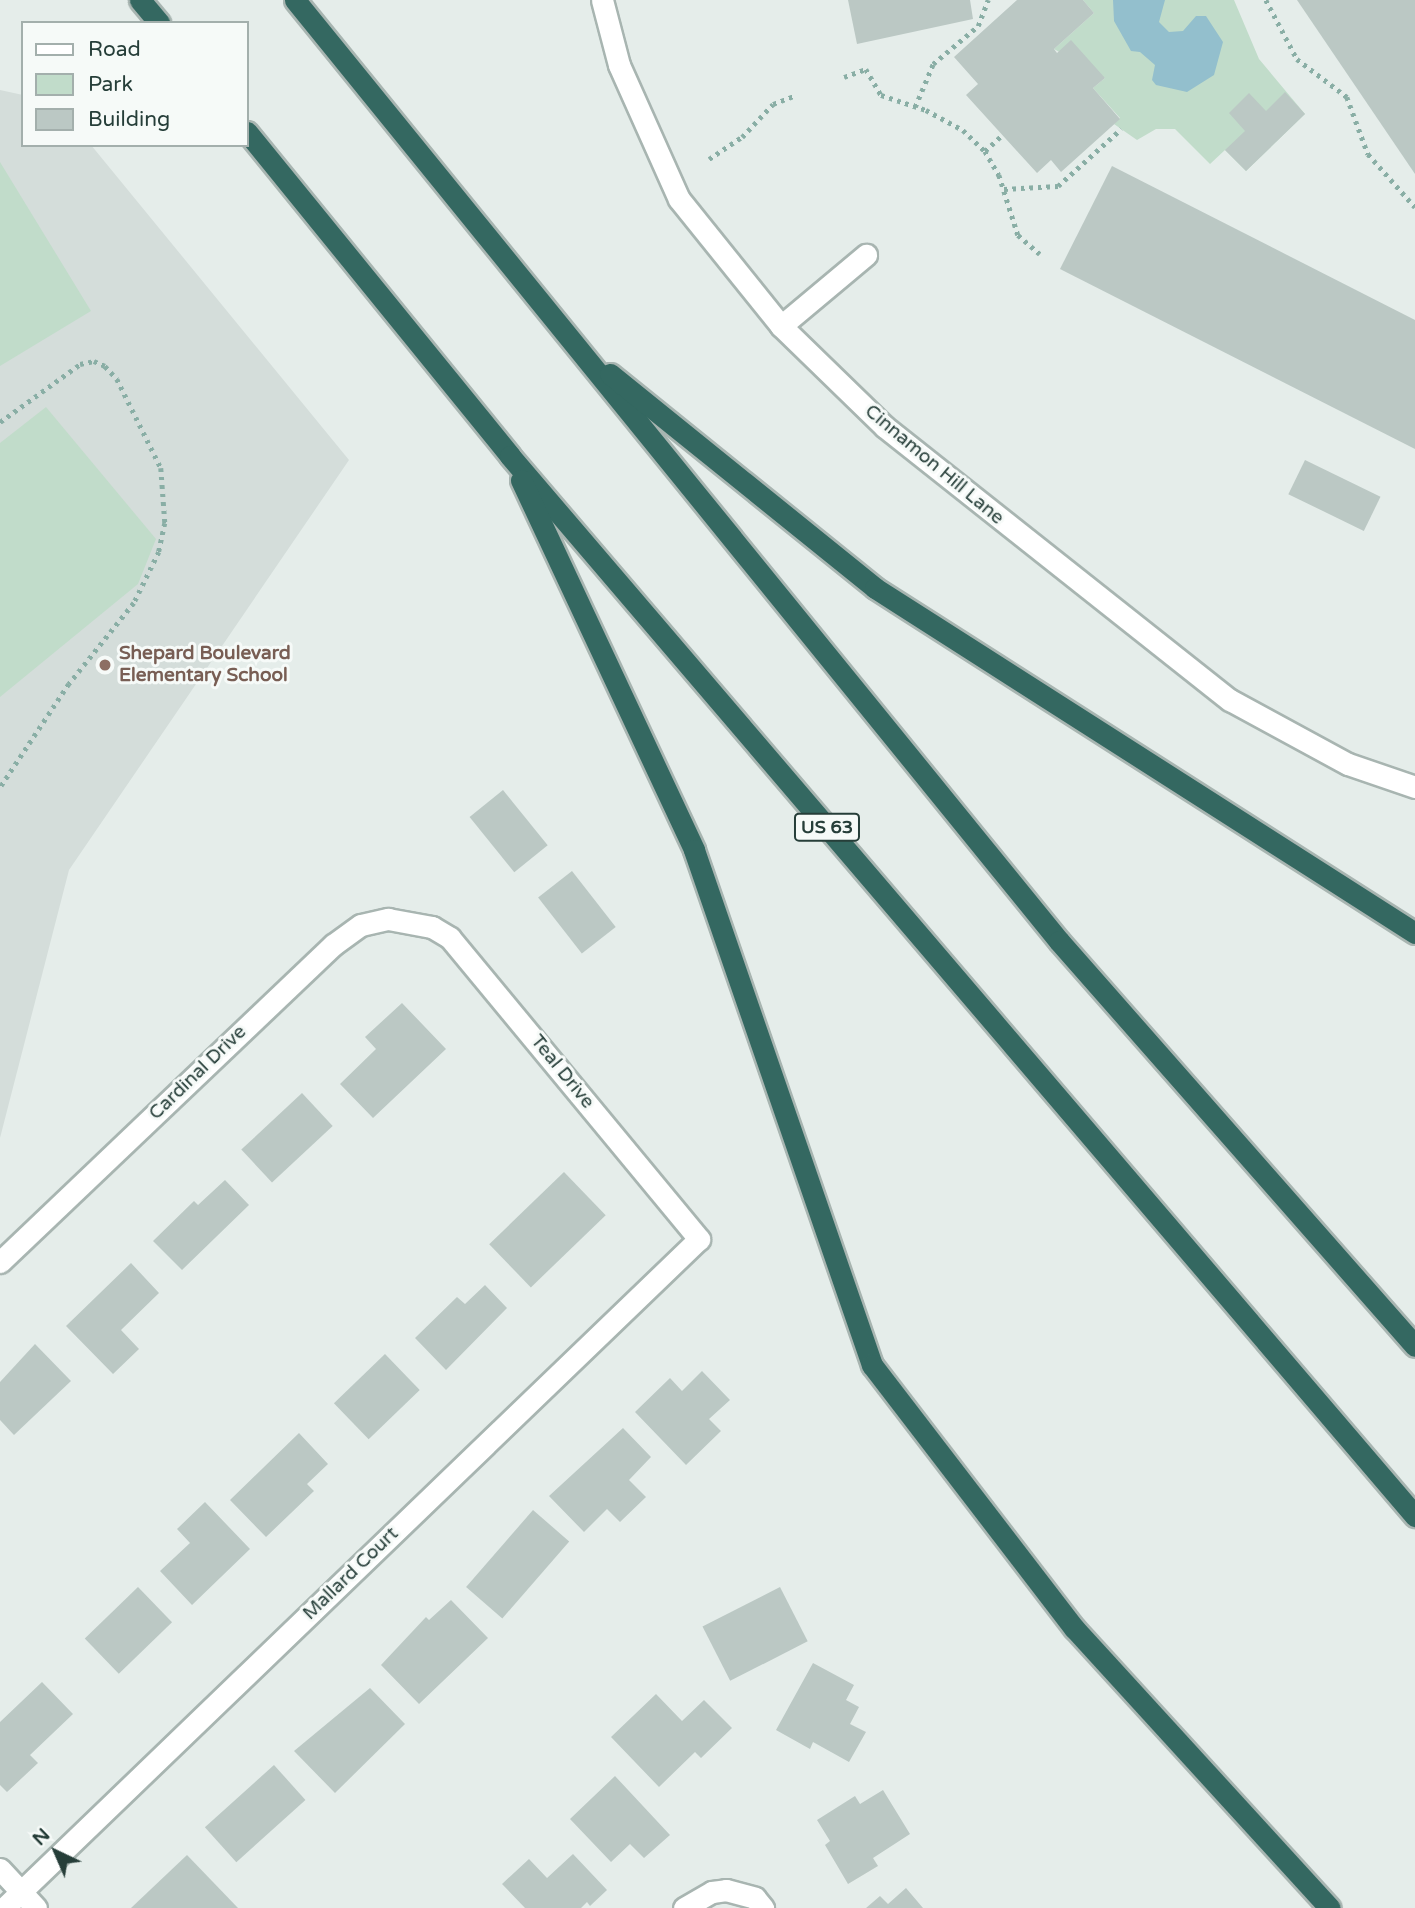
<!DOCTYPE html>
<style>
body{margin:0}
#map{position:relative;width:1415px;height:1908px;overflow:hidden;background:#e5edea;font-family:"Varela Round",sans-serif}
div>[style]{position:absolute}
.built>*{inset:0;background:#d4ddda}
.green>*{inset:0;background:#c1dcca}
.water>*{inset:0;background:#93bfcd}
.building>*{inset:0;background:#bbc8c4;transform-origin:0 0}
.path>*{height:4.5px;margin-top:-2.25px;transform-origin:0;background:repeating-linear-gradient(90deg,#89aea5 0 3.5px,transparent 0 8.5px)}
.roads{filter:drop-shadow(2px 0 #a8b5b1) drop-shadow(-2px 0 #a8b5b1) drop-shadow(0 2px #a8b5b1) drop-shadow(0 -2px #a8b5b1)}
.minor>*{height:21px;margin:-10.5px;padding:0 10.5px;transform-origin:10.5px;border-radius:10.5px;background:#fff}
.highway>*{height:21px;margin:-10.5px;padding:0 10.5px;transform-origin:10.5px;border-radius:10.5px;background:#346861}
.dots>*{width:19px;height:19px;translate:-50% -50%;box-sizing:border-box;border:4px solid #f6faf8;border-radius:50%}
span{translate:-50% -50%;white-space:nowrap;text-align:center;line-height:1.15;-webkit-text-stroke:6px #f6faf8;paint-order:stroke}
.shield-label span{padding:2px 5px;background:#f6faf8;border:2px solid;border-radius:5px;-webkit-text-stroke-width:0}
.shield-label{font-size:18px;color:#263e39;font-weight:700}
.street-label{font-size:19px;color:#263e39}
.education-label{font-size:19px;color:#785e54;font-weight:700}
.left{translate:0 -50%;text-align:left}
.legend{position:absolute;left:21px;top:21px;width:228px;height:126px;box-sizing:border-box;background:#f6faf8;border:2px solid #a3afac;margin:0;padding:9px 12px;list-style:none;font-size:21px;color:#263e39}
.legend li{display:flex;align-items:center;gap:14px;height:35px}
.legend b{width:35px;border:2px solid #a3afac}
.north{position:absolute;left:21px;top:1817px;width:70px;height:70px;-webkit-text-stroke:5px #f6faf8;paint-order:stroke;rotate:316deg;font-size:19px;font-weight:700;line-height:28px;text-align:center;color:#263e39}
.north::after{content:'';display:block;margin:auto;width:24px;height:32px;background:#263e39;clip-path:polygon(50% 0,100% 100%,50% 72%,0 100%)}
</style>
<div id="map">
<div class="built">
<div style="clip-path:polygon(0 90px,23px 95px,23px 145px,91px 145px,349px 460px,69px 870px,0 1138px)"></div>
</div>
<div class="green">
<div style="clip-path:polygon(1083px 0,1234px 0,1259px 59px,1305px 114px,1246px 171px,1225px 150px,1210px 164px,1175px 129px,1156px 129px,1137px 140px,1114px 124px,1120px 118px,1093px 88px,1105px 78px,1054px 49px,1094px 13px)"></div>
<div style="clip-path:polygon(0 162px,91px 311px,0 366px)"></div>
<div style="clip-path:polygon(46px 407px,156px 539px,138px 584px,0 697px,0 443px)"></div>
</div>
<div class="water">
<div style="clip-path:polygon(1113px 0,1165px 0,1159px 22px,1169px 32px,1183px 31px,1196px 16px,1206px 16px,1223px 42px,1214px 75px,1187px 92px,1156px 85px,1152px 80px,1155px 65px,1140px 52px,1131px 51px,1114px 21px)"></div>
</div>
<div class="building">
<div style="clip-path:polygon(848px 0,970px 0,973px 19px,857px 44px)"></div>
<div style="clip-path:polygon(1017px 0,1083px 0,1094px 13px,1054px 49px,1057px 53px,1071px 40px,1105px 78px,1093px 88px,1120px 119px,1061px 172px,1051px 160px,1037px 173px,966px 95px,978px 84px,954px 57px)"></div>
<div style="clip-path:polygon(1297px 0,1415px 0,1415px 174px)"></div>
<div style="clip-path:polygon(1285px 92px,1305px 114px,1246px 171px,1225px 150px,1245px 131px,1229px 113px,1249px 93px,1266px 111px)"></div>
<div style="clip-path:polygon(1112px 166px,1415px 320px,1415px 449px,1060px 269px)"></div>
<div style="left:1305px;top:460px;width:84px;height:38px;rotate:26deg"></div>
<div style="left:503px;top:790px;width:71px;height:43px;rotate:51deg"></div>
<div style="left:572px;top:871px;width:71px;height:43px;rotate:52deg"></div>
<div style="clip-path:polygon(402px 1003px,446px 1049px,373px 1118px,340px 1084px,376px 1049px,365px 1037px)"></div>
<div style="left:302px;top:1093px;width:45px;height:83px;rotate:47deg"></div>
<div style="left:564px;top:1172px;width:60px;height:104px;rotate:46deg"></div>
<div style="clip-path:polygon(225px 1180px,249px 1205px,182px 1270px,153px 1241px,194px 1201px,198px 1205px)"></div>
<div style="clip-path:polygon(131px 1263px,159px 1293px,121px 1330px,139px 1349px,113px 1374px,66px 1326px)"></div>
<div style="clip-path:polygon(485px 1285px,507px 1308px,446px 1370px,415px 1338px,457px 1297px,465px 1304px)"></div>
<div style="clip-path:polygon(35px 1344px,71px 1381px,14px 1435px,0 1420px,0 1382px)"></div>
<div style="left:385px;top:1354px;width:50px;height:71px;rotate:46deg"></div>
<div style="clip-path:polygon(702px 1371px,730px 1400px,709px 1419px,721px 1431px,686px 1465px,635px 1412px,670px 1378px,682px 1391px)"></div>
<div style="clip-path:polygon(623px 1428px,651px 1457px,629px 1480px,646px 1497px,620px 1522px,607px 1509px,584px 1532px,549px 1496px)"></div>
<div style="clip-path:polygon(299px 1433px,328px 1464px,307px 1484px,314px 1491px,266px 1537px,230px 1500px)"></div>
<div style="clip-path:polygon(205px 1502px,250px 1549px,192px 1605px,160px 1571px,190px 1543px,177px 1529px)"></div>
<div style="left:533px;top:1510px;width:48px;height:102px;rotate:41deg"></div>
<div style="left:138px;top:1587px;width:49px;height:74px;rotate:46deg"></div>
<div style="left:780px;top:1587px;width:61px;height:87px;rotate:63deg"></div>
<div style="clip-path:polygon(451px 1600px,488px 1638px,419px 1704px,381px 1665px,426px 1617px,429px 1620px)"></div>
<div style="clip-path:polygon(813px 1663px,854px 1685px,846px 1700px,859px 1707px,850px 1724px,866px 1732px,849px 1762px,813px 1742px,810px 1749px,776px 1730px)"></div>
<div style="clip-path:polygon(42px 1682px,73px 1714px,30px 1755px,38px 1763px,7px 1792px,0 1785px,0 1722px)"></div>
<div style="clip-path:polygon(370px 1688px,405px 1724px,335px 1793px,294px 1751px)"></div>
<div style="clip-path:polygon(656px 1694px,682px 1721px,704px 1700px,732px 1728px,701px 1758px,695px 1752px,659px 1787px,611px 1737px)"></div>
<div style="left:274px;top:1765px;width:47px;height:93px;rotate:48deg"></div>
<div style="clip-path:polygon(615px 1776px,670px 1835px,644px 1858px,630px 1844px,611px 1862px,570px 1819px)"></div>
<div style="clip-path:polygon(883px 1790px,910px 1834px,873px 1858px,878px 1866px,848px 1884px,825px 1845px,830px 1841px,817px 1820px,855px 1796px,860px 1804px)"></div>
<div style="clip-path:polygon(573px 1854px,607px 1890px,590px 1906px,587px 1902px,581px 1908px,525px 1908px,502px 1884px,529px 1859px,547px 1878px)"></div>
<div style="clip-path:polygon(187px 1855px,238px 1908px,131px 1908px)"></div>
<div style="clip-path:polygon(906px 1888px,923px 1908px,866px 1908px,880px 1896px,888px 1904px)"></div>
</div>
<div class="path">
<div style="left:1266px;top:0;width:67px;rotate:62.3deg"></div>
<div style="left:1297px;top:59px;width:63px;rotate:37.2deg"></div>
<div style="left:1347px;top:97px;width:61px;rotate:69.8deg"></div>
<div style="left:1368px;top:154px;width:71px;rotate:48.4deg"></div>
<div style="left:844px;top:77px;width:23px;rotate:-20deg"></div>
<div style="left:866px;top:69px;width:30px;rotate:60deg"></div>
<div style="left:881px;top:95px;width:47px;rotate:18.4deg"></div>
<div style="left:926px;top:110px;width:42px;rotate:28.4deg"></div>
<div style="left:963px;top:130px;width:30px;rotate:44deg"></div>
<div style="left:985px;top:151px;width:28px;rotate:60deg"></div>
<div style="left:999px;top:175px;width:63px;rotate:72.4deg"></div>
<div style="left:1018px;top:235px;width:29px;rotate:41deg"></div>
<div style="left:915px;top:107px;width:47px;rotate:-67.3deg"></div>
<div style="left:933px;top:64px;width:59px;rotate:-40.2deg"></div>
<div style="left:978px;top:26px;width:28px;rotate:-69deg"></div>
<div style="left:985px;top:151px;width:23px;rotate:-43deg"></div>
<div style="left:709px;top:159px;width:40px;rotate:-34deg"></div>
<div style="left:742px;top:137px;width:45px;rotate:-46.8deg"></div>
<div style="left:773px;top:104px;width:25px;rotate:-21deg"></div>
<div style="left:1004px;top:189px;width:54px;rotate:-3.2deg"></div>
<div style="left:1058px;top:186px;width:85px;rotate:-42.1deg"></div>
<div style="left:0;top:422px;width:99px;rotate:-35.9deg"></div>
<div style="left:80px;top:364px;width:14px;rotate:-12deg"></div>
<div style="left:94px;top:361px;width:12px;rotate:24deg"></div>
<div style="left:105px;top:366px;width:18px;rotate:47deg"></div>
<div style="left:117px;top:379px;width:99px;rotate:63.7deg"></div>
<div style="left:161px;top:468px;width:55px;rotate:85.8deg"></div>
<div style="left:165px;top:523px;width:30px;rotate:102deg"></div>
<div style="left:159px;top:552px;width:57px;rotate:116.1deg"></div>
<div style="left:134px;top:603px;width:104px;rotate:128.7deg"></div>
<div style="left:69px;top:684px;width:125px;rotate:123.6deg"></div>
</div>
<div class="roads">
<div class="minor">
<div style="left:602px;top:0;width:67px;rotate:75.3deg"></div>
<div style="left:619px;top:65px;width:147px;rotate:65.9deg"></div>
<div style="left:679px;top:199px;width:163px;rotate:51.2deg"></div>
<div style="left:781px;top:326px;width:145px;rotate:44.2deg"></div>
<div style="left:885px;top:427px;width:440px;rotate:38.4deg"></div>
<div style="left:1230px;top:700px;width:134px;rotate:28.5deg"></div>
<div style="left:1348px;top:764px;width:71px;rotate:18.9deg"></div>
<div style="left:781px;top:326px;width:111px;rotate:-39.9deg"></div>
<div style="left:0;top:1262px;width:460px;rotate:-43.6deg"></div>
<div style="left:333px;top:945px;width:34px;rotate:-36deg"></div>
<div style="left:361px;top:925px;width:28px;rotate:-13deg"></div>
<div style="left:388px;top:919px;width:45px;rotate:10.3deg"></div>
<div style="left:432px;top:927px;width:21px;rotate:31deg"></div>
<div style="left:450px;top:938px;width:391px;rotate:50.4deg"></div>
<div style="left:699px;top:1239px;width:965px;rotate:136.09deg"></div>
<div style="left:0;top:1869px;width:53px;rotate:47.3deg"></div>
<div style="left:684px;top:1908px;width:32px;rotate:-30deg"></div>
<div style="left:712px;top:1892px;width:14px;rotate:-8deg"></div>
<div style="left:726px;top:1890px;width:30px;rotate:15deg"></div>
<div style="left:755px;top:1898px;width:13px;rotate:51deg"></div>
</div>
<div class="highway">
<div style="left:140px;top:0;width:30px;rotate:50deg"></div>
<div style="left:295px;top:0;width:1212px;rotate:50.93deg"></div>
<div style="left:1059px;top:941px;width:539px;rotate:48.68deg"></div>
<div style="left:247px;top:132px;width:417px;rotate:50.9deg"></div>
<div style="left:510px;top:456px;width:1394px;rotate:49.51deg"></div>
<div style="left:610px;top:374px;width:341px;rotate:38.9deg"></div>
<div style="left:875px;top:588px;width:641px;rotate:32.57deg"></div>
<div style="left:521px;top:480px;width:408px;rotate:64.9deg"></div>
<div style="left:694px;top:850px;width:545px;rotate:70.93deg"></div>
<div style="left:872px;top:1365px;width:332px;rotate:52.5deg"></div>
<div style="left:1074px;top:1628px;width:379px;rotate:47.6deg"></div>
</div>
</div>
<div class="dots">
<div style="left:105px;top:665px;background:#8d6e63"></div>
</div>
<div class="shield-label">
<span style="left:827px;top:827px">US 63</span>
</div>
<div class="street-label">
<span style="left:934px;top:465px;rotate:40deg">Cinnamon Hill Lane</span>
<span style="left:562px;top:1072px;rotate:51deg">Teal Drive</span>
<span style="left:198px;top:1073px;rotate:-44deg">Cardinal Drive</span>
<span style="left:351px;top:1574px;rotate:-44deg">Mallard Court</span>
</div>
<div class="education-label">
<span class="left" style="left:119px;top:665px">Shepard Boulevard<br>Elementary School</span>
</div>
<ul class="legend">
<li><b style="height:9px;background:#fff"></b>Road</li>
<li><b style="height:19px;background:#c1dcca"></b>Park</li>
<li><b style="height:19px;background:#bbc8c4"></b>Building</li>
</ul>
<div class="north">N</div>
</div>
